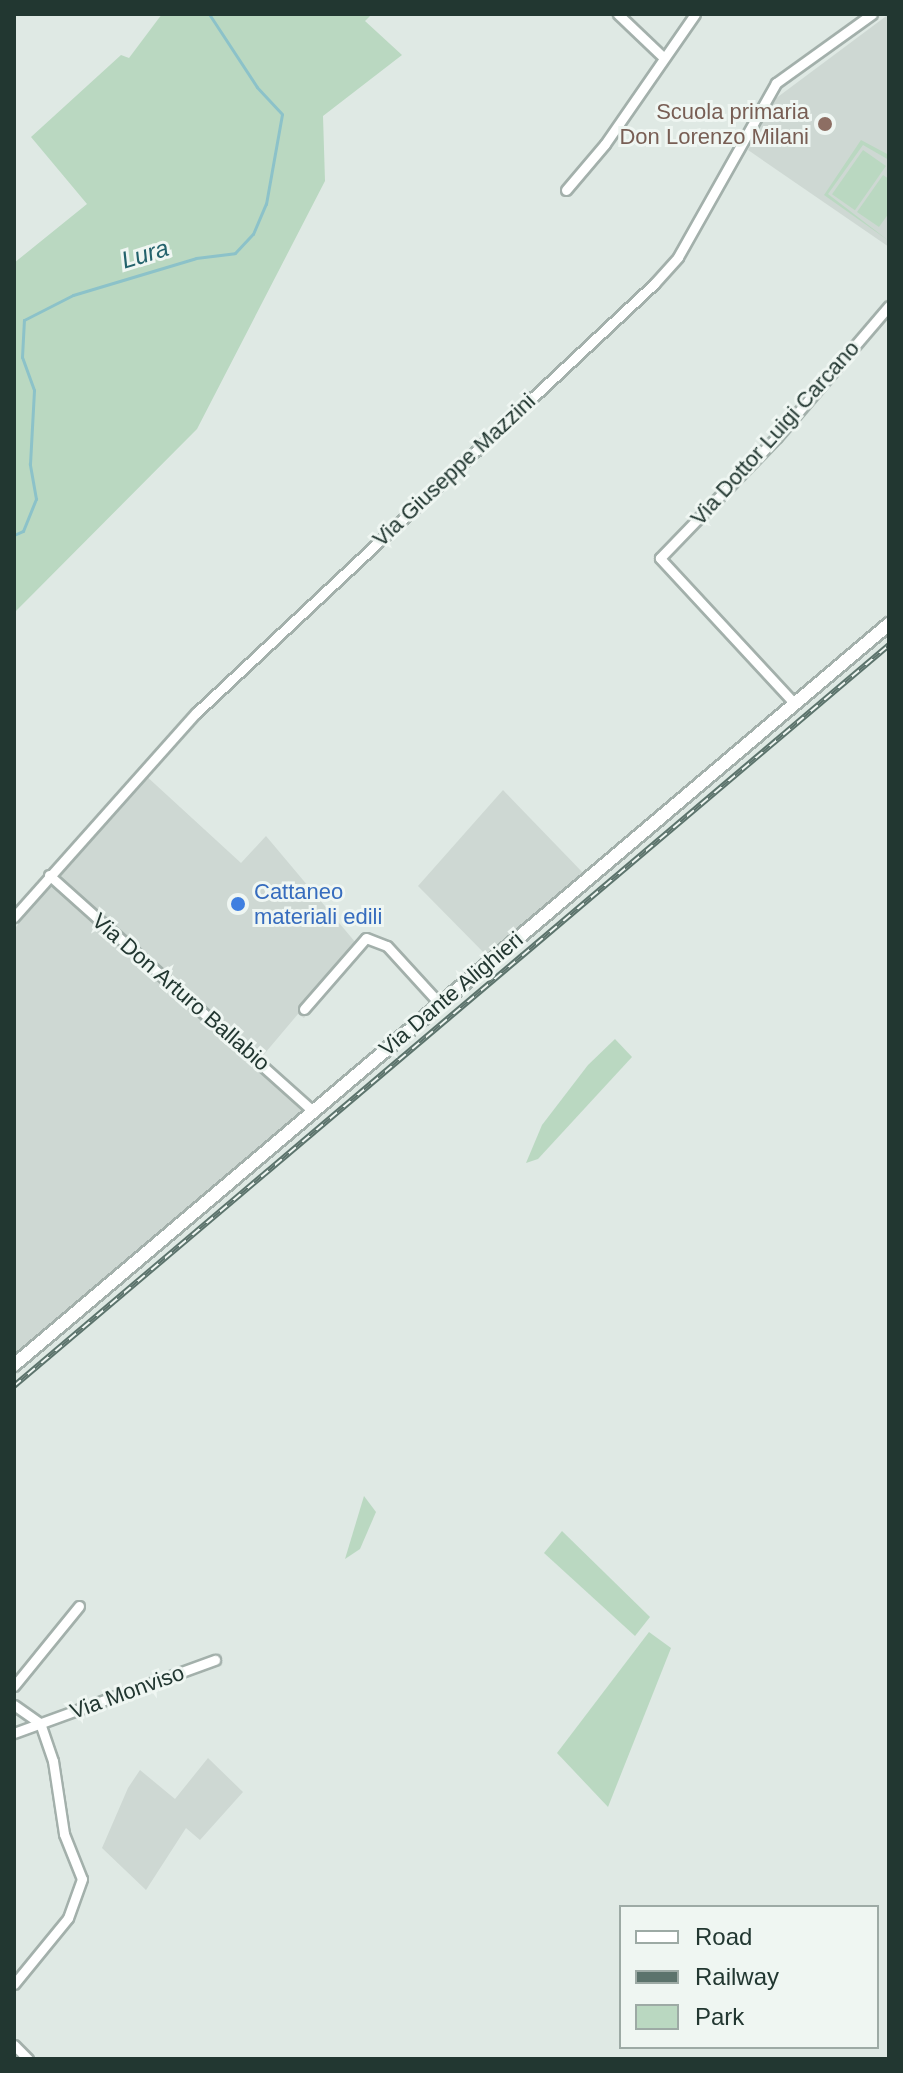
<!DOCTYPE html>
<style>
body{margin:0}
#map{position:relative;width:903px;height:2073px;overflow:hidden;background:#dfe9e4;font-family:Helvetica,sans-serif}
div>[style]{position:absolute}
.built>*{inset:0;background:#ced8d3}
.green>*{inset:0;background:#bad8c1;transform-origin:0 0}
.stream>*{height:3px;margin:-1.5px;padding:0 1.5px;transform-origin:1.5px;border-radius:1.5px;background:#8cc2c9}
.roads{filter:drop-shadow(2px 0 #a3b0ab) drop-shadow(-2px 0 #a3b0ab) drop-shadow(0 2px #a3b0ab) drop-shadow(0 -2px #a3b0ab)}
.street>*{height:9px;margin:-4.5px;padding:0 4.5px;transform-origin:4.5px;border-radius:4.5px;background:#fff}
.secondary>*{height:12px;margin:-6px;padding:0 6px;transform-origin:6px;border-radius:6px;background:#fff}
.rail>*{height:6px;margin-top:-3px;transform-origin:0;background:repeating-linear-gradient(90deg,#eff6f2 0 9px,#5c736c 0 18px);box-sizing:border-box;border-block:2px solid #5c736c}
.dots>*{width:22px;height:22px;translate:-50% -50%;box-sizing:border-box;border:4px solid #eff6f2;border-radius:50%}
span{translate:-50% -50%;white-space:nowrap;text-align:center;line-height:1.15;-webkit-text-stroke:6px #eff6f2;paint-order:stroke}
.education-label{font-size:22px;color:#785e54}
.right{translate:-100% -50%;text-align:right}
.street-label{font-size:22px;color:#223731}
.shop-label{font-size:22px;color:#366cbe}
.left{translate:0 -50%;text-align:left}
.water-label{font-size:24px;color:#23626c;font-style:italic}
.frame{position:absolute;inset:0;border:16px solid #223731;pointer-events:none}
.legend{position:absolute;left:619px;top:1905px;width:260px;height:144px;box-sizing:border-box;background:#eff6f2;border:2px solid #9daaa5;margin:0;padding:10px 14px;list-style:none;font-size:24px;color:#223731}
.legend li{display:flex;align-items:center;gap:16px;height:40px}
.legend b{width:40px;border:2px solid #9daaa5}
</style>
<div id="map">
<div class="built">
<div style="clip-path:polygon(889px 14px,889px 247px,748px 150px,775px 99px)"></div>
<div style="clip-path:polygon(144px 774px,241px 863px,266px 836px,361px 949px,304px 1018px,298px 1014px,260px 1059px,312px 1108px,14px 1364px,14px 930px,56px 869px)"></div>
<div style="clip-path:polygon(503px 790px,587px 877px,490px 959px,418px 886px)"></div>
<div style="clip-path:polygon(208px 1758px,243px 1792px,200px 1840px,186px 1828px,146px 1890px,102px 1848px,128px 1788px,140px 1770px,175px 1799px)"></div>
</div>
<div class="green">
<div style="clip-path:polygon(162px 14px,372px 14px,365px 21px,402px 55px,323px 116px,325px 181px,197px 429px,14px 613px,14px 263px,87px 204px,31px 137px,121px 55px,129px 58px)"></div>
<div style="clip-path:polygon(861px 140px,889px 155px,889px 160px,863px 145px,828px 194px,889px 241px,824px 195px)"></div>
<div style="left:863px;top:150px;width:28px;height:54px;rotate:35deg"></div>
<div style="clip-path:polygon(883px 175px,889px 179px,889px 213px,879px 227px,857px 212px)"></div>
<div style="clip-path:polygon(615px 1039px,632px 1057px,538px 1159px,526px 1163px,542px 1125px,588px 1065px)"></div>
<div style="clip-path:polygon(364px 1496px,376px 1512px,360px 1549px,345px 1559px)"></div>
<div style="clip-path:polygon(562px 1531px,650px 1617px,635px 1636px,544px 1553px)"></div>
<div style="clip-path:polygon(649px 1632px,671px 1648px,608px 1807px,557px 1753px)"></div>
</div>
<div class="stream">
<div style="left:14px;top:535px;width:10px;rotate:-24deg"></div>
<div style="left:23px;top:531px;width:35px;rotate:-68deg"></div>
<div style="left:36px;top:499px;width:36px;rotate:-100deg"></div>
<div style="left:30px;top:464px;width:74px;rotate:-86.9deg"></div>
<div style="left:34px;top:390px;width:35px;rotate:-110deg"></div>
<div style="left:22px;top:357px;width:37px;rotate:-87deg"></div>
<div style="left:24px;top:320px;width:55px;rotate:-27deg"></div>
<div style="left:73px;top:295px;width:128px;rotate:-16.7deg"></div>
<div style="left:196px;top:258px;width:39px;rotate:-7deg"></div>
<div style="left:235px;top:253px;width:26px;rotate:-47deg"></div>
<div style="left:253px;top:234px;width:33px;rotate:-67deg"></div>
<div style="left:266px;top:204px;width:91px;rotate:-79.9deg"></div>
<div style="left:282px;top:114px;width:37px;rotate:-133deg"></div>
<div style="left:257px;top:87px;width:87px;rotate:-123.3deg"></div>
</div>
<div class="roads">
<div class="street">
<div style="left:618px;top:14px;width:61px;rotate:43.7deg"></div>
<div style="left:566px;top:190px;width:60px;rotate:-49.7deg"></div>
<div style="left:605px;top:144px;width:158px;rotate:-55.3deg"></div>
<div style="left:795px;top:704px;width:199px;rotate:-132.8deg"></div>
<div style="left:660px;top:558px;width:168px;rotate:-46deg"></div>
<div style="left:777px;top:437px;width:172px;rotate:-49.5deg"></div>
<div style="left:49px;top:875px;width:353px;rotate:41.8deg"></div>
<div style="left:14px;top:917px;width:273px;rotate:-48.3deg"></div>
<div style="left:196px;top:713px;width:628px;rotate:-43.13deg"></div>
<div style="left:654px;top:284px;width:36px;rotate:-48deg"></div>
<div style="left:678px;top:257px;width:200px;rotate:-60.6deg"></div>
<div style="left:776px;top:83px;width:118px;rotate:-35.7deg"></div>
<div style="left:304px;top:1009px;width:94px;rotate:-48.9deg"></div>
<div style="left:366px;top:938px;width:22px;rotate:21deg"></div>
<div style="left:387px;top:946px;width:77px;rotate:47.6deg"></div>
<div style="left:14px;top:1686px;width:103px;rotate:-50.9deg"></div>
<div style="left:14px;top:1705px;width:32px;rotate:35deg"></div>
<div style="left:40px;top:1723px;width:40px;rotate:71.1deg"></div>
<div style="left:53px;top:1761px;width:74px;rotate:81.4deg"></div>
<div style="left:64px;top:1834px;width:48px;rotate:68.2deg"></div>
<div style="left:82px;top:1879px;width:41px;rotate:109.7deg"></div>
<div style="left:68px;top:1918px;width:85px;rotate:129.3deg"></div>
<div style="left:14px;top:1733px;width:214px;rotate:-20deg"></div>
<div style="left:14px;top:2045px;width:20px;rotate:45deg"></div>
</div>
<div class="secondary">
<div style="left:14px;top:1365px;width:1147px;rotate:-40.26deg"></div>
</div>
</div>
<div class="rail">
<div style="left:14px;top:1386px;width:1147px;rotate:-40.26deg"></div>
</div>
<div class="dots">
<div style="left:825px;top:124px;background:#8d6e63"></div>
<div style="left:238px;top:904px;background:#3f7fe0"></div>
</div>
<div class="education-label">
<span class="right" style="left:809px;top:124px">Scuola primaria<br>Don Lorenzo Milani</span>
</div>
<div class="street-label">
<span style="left:775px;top:433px;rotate:-48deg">Via Dottor Luigi Carcano</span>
<span style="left:454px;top:470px;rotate:-43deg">Via Giuseppe Mazzini</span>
<span style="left:181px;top:992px;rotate:41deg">Via Don Arturo Ballabio</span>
<span style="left:451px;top:994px;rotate:-40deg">Via Dante Alighieri</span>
<span style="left:127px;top:1692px;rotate:-20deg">Via Monviso</span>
</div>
<div class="shop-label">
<span class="left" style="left:254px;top:904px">Cattaneo<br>materiali edili</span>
</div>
<div class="water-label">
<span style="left:145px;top:254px;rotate:-17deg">Lura</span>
</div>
<div class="frame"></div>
<ul class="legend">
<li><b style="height:10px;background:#fff"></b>Road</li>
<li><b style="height:10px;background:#5c736c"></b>Railway</li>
<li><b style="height:22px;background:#bad8c1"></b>Park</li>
</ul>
</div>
